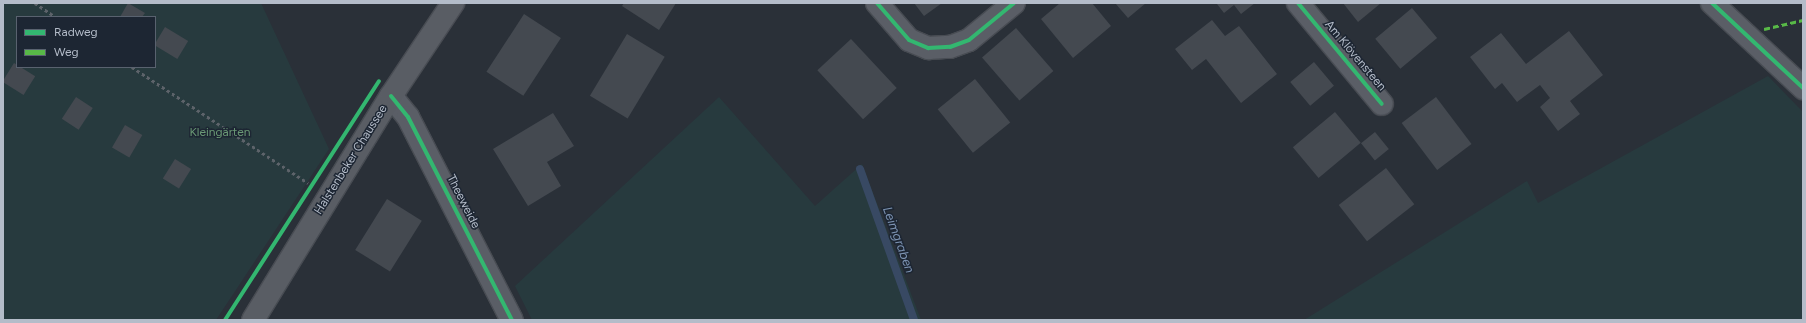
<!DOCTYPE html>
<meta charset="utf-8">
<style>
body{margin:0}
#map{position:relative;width:1806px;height:323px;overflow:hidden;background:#2a3038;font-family:Figtree,sans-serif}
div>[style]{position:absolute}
.green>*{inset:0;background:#273a3e}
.stream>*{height:8px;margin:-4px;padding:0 4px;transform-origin:4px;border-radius:4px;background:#384963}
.building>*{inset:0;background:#444950;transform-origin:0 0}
.path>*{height:2.5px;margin-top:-1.25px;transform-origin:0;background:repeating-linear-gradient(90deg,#5d636a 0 3px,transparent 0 6px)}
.roads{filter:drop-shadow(1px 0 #484c53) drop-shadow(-1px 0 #484c53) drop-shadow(0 1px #484c53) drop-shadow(0 -1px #484c53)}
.minor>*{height:22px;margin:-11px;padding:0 11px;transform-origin:11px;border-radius:11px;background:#5a5e66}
.secondary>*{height:22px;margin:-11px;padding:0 11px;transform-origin:11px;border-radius:11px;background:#595d64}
.quiet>*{height:3px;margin-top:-1.5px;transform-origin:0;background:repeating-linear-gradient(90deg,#58b947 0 6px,transparent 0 9px)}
.cycleway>*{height:4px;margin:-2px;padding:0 2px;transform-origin:2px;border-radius:2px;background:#33b770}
span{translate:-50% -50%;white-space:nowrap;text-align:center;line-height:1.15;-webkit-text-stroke:3px #1d2633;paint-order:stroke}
.street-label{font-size:12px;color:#b4bcc9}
.park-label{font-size:12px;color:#6b9a76}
.water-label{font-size:13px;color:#7c92b1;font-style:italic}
.frame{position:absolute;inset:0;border:4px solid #b4bcc9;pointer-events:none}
.legend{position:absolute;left:16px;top:16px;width:140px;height:52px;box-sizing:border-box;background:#1d2633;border:1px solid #59626f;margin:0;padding:5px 7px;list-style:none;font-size:12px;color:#b4bcc9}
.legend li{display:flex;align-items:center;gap:8px;height:20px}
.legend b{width:20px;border:1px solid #59626f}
</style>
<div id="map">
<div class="green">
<div style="clip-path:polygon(evenodd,3px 3px,261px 3px,329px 149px,216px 320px,3px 320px,3px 3px,17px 17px,155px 17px,155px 67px,17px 67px,17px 17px)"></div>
<div style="clip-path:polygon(1768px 76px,1803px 112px,1803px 320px,1304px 320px,1527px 181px,1538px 203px)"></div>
<div style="clip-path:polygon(719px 97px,815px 206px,862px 164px,921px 320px,532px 320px,515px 286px)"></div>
</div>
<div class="stream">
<div style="left:860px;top:169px;width:160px;rotate:70.3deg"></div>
</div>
<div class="building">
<div style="clip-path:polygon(128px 3px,145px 13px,142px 17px,120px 17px)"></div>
<div style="clip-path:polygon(624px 3px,676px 3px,659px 30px,622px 6px)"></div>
<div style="clip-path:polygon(914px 3px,942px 3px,924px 16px)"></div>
<div style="clip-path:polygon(1060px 3px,1092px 3px,1111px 26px,1073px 58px,1041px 19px)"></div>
<div style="clip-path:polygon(1115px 3px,1146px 3px,1128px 18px)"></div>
<div style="clip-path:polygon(1219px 3px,1255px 3px,1241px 14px,1234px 5px,1224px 13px,1217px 4px)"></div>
<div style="clip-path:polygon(1343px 3px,1381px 3px,1358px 22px)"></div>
<div style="left:1412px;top:8px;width:39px;height:48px;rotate:50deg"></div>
<div style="left:524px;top:14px;width:44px;height:69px;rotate:33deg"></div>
<div style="clip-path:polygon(1212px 20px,1225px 36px,1239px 26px,1277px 74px,1241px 103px,1206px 59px,1192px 70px,1175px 49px)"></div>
<div style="left:165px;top:27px;width:27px;height:21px;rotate:31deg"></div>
<div style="left:1016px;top:28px;width:57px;height:45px;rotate:49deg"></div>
<div style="clip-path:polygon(1569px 31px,1603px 75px,1570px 101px,1580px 114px,1558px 131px,1540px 107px,1550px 98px,1540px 85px,1517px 102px,1502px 83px,1495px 89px,1470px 57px,1501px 33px,1526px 64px)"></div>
<div style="left:627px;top:34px;width:44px;height:72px;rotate:31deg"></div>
<div style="left:851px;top:39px;width:67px;height:46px;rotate:47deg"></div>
<div style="left:1314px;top:62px;width:31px;height:31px;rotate:50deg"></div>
<div style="left:14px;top:63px;width:25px;height:22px;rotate:32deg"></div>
<div style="left:975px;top:79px;width:56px;height:48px;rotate:51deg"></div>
<div style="left:76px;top:97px;width:20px;height:26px;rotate:33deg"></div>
<div style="left:1436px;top:97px;width:59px;height:43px;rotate:53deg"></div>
<div style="left:1335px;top:112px;width:40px;height:55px;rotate:50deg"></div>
<div style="clip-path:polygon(553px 113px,574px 146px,547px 162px,561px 186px,528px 206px,493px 149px)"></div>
<div style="left:125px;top:125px;width:20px;height:26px;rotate:30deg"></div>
<div style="left:1375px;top:132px;width:22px;height:18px;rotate:51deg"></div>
<div style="left:175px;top:159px;width:19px;height:23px;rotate:32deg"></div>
<div style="left:1386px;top:168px;width:46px;height:60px;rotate:52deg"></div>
<div style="left:387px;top:199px;width:41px;height:60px;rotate:32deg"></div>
</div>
<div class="path">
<div style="left:35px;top:3px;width:25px;rotate:34deg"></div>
<div style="left:132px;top:67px;width:211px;rotate:33.4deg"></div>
</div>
<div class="roads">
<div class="minor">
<div style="left:877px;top:3px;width:49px;rotate:49.1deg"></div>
<div style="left:909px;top:40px;width:21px;rotate:23deg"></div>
<div style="left:928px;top:48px;width:22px;rotate:-3deg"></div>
<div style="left:950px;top:47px;width:20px;rotate:-20deg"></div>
<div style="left:969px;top:40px;width:58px;rotate:-39.4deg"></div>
<div style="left:1298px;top:3px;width:131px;rotate:50.3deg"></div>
<div style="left:1712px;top:3px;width:125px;rotate:43deg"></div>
<div style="left:391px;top:96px;width:27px;rotate:51deg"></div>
<div style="left:408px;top:117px;width:228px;rotate:62.9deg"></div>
</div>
<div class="secondary">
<div style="left:253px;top:320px;width:263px;rotate:-58.4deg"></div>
<div style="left:391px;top:96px;width:112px;rotate:-56.3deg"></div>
</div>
</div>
<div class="quiet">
<div style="left:1764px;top:29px;width:40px;rotate:-13deg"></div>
</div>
<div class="cycleway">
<div style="left:877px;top:3px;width:49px;rotate:49.1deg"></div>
<div style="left:909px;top:40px;width:21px;rotate:23deg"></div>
<div style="left:928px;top:48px;width:22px;rotate:-3deg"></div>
<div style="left:950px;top:47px;width:20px;rotate:-20deg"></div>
<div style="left:969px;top:40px;width:58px;rotate:-39.4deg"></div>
<div style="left:1298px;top:3px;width:131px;rotate:50.3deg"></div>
<div style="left:1712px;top:3px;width:125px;rotate:43deg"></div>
<div style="left:391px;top:96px;width:27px;rotate:51deg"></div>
<div style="left:408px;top:117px;width:228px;rotate:62.9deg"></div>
<div style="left:225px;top:320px;width:284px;rotate:-57.2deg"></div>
</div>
<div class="street-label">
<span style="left:1355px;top:56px;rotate:50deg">Am Klövensteen</span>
<span style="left:351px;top:160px;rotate:-58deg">Halstenbeker Chaussee</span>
<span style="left:463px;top:202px;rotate:63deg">Theeweide</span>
</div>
<div class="park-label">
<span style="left:220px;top:133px">Kleingärten</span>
</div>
<div class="water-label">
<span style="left:898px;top:240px;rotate:70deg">Leimgraben</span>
</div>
<div class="frame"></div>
<ul class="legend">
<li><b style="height:5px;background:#33b770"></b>Radweg</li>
<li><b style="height:5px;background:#58b947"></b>Weg</li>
</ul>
</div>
